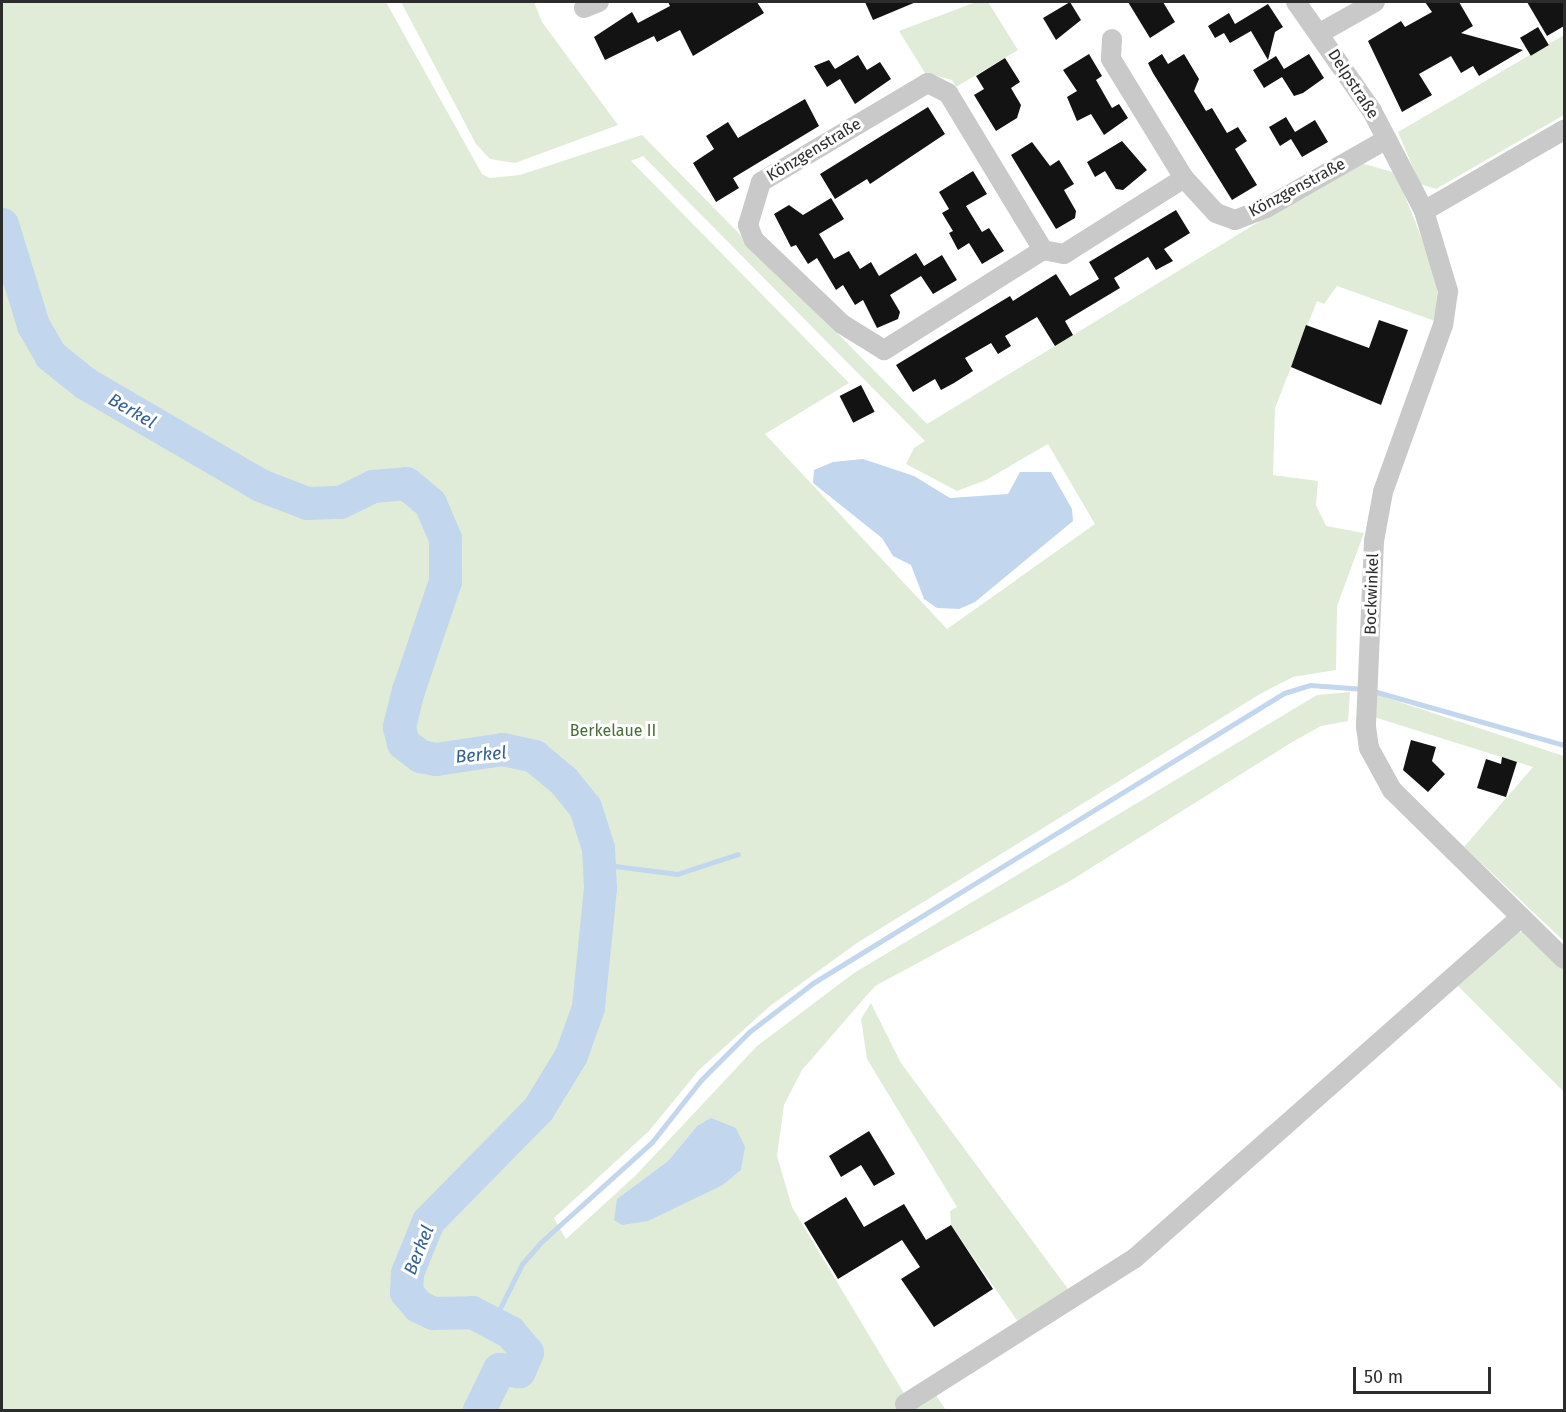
<!DOCTYPE html>
<meta charset="utf-8">
<style>
body{margin:0}
#map{position:relative;width:1566px;height:1412px;overflow:hidden;background:#fff;font-family:"Fira Sans",sans-serif}
div>[style]{position:absolute}
.green>*{inset:0;background:#e0ecd8}
.water>*{inset:0;background:#c2d6ee}
.stream>*{height:5px;margin:-2.5px;padding:0 2.5px;transform-origin:2.5px;border-radius:2.5px;background:#c2d6ee}
.river>*{height:33px;margin:-16.5px;padding:0 16.5px;transform-origin:16.5px;border-radius:16.5px;background:#c2d6ee}
.building>*{inset:0;background:#131313;transform-origin:0 0}
.minor>*{height:20px;margin:-10px;padding:0 10px;transform-origin:10px;border-radius:10px;background:#c9c9c9}
span{translate:-50% -50%;white-space:nowrap;text-align:center;line-height:1.15;-webkit-text-stroke:6px #fff;paint-order:stroke}
.street-label{font-size:16px;color:#2c2c2c}
.park-label{font-size:16px;color:#476b36}
.water-label{font-size:18px;color:#346195;font-style:italic}
.frame{position:absolute;inset:0;border:3px solid #2c2c2c;pointer-events:none}
.scale{position:absolute;left:1353px;top:1367px;width:138px;height:27px;box-sizing:border-box;border:3px solid #2c2c2c;border-top:0;padding-left:8px;font-size:18px;line-height:21px;white-space:nowrap;color:#2c2c2c;-webkit-text-stroke:4px #fff;paint-order:stroke}
</style>
<div id="map">
<div class="green">
<div style="clip-path:polygon(evenodd,2px 2px,386px 2px,482px 174px,490px 178px,520px 175px,642px 135px,927px 424px,1357px 162px,1396px 173px,1438px 280px,1435px 321px,1337px 286px,1324px 304px,1317px 301px,1275px 408px,1273px 475px,1318px 481px,1316px 505px,1326px 526px,1364px 533px,1337px 606px,1336px 670px,1293px 677px,1260px 694px,857px 943px,770px 1006px,699px 1070px,649px 1131px,554px 1218px,566px 1239px,636px 1175px,757px 1046px,854px 973px,1317px 695px,1350px 692px,1348px 721px,1321px 726px,1294px 741px,1070px 881px,875px 986px,802px 1070px,784px 1105px,777px 1156px,792px 1207px,911px 1405px,933px 1391px,946px 1410px,2px 1410px,2px 2px,643px 156px,925px 441px,914px 448px,906px 464px,957px 491px,986px 480px,1048px 444px,1095px 524px,947px 629px,765px 434px,849px 383px,631px 161px,643px 156px,2px 2px,697px 1126px,741px 1170px,723px 1185px,665px 1211px,633px 1187px,668px 1161px,697px 1126px)"></div>
<div style="clip-path:polygon(401px 2px,534px 2px,542px 22px,618px 125px,515px 163px,490px 159px,476px 144px)"></div>
<div style="clip-path:polygon(976px 2px,988px 2px,1018px 50px,956px 87px,952px 80px,925px 73px,899px 31px)"></div>
<div style="clip-path:polygon(1564px 35px,1564px 115px,1436px 189px,1420px 184px,1398px 132px)"></div>
<div style="clip-path:polygon(1375px 694px,1564px 756px,1564px 941px,1464px 847px,1533px 767px,1374px 717px)"></div>
<div style="clip-path:polygon(1528px 930px,1564px 966px,1564px 1092px,1452px 980px,1512px 934px)"></div>
<div style="clip-path:polygon(871px 1003px,901px 1063px,1071px 1293px,1021px 1326px,951px 1225px,950px 1211px,957px 1207px,867px 1059px,861px 1019px)"></div>
</div>
<div class="water">
<div style="clip-path:polygon(863px 459px,914px 476px,950px 498px,1008px 494px,1020px 472px,1051px 472px,1072px 509px,1073px 521px,975px 602px,959px 609px,937px 608px,924px 599px,911px 565px,893px 556px,882px 538px,813px 483px,814px 470px,833px 462px)"></div>
<div style="clip-path:polygon(711px 1118px,736px 1128px,745px 1147px,741px 1170px,723px 1185px,648px 1221px,622px 1225px,614px 1220px,617px 1199px,668px 1161px,697px 1126px)"></div>
</div>
<div class="stream">
<div style="left:1373px;top:691px;width:198px;rotate:15.8deg"></div>
<div style="left:599px;top:864px;width:79px;rotate:7.3deg"></div>
<div style="left:677px;top:874px;width:64px;rotate:-18.2deg"></div>
<div style="left:493px;top:1322px;width:65px;rotate:-63.4deg"></div>
<div style="left:522px;top:1264px;width:28px;rotate:-49deg"></div>
<div style="left:540px;top:1243px;width:151px;rotate:-42deg"></div>
<div style="left:652px;top:1142px;width:79px;rotate:-51.7deg"></div>
<div style="left:701px;top:1080px;width:68px;rotate:-45deg"></div>
<div style="left:749px;top:1032px;width:81px;rotate:-37.4deg"></div>
<div style="left:813px;top:983px;width:553px;rotate:-31.62deg"></div>
<div style="left:1284px;top:693px;width:27px;rotate:-17deg"></div>
<div style="left:1310px;top:685px;width:54px;rotate:4.2deg"></div>
</div>
<div class="river">
<div style="left:2px;top:224px;width:106px;rotate:72.9deg"></div>
<div style="left:33px;top:325px;width:34px;rotate:60deg"></div>
<div style="left:50px;top:355px;width:45px;rotate:38.7deg"></div>
<div style="left:85px;top:383px;width:203px;rotate:30.2deg"></div>
<div style="left:260px;top:485px;width:50px;rotate:21deg"></div>
<div style="left:307px;top:503px;width:33px;rotate:-2deg"></div>
<div style="left:340px;top:502px;width:37px;rotate:-26deg"></div>
<div style="left:373px;top:486px;width:33px;rotate:-5deg"></div>
<div style="left:406px;top:483px;width:31px;rotate:40deg"></div>
<div style="left:430px;top:503px;width:39px;rotate:67deg"></div>
<div style="left:445px;top:539px;width:42px;rotate:90deg"></div>
<div style="left:445px;top:581px;width:115px;rotate:108.7deg"></div>
<div style="left:408px;top:690px;width:38px;rotate:104deg"></div>
<div style="left:399px;top:727px;width:16px;rotate:76deg"></div>
<div style="left:403px;top:743px;width:21px;rotate:37deg"></div>
<div style="left:420px;top:756px;width:16px;rotate:11deg"></div>
<div style="left:436px;top:759px;width:67px;rotate:-8.6deg"></div>
<div style="left:502px;top:749px;width:33px;rotate:12deg"></div>
<div style="left:534px;top:756px;width:38px;rotate:40deg"></div>
<div style="left:563px;top:780px;width:35px;rotate:51deg"></div>
<div style="left:585px;top:807px;width:43px;rotate:72.4deg"></div>
<div style="left:598px;top:848px;width:40px;rotate:87.1deg"></div>
<div style="left:600px;top:888px;width:120px;rotate:95.8deg"></div>
<div style="left:588px;top:1007px;width:51px;rotate:109.5deg"></div>
<div style="left:571px;top:1055px;width:63px;rotate:121.4deg"></div>
<div style="left:538px;top:1109px;width:157px;rotate:134.5deg"></div>
<div style="left:428px;top:1221px;width:56px;rotate:112deg"></div>
<div style="left:407px;top:1273px;width:19px;rotate:93deg"></div>
<div style="left:406px;top:1292px;width:18px;rotate:49deg"></div>
<div style="left:418px;top:1306px;width:17px;rotate:25deg"></div>
<div style="left:433px;top:1313px;width:39px;rotate:-1deg"></div>
<div style="left:472px;top:1312px;width:43px;rotate:27.8deg"></div>
<div style="left:510px;top:1332px;width:26px;rotate:50deg"></div>
<div style="left:527px;top:1352px;width:21px;rotate:113deg"></div>
<div style="left:519px;top:1371px;width:20px;rotate:-174deg"></div>
<div style="left:499px;top:1369px;width:46px;rotate:116deg"></div>
</div>
<div class="building">
<div style="clip-path:polygon(668px 2px,757px 2px,764px 13px,693px 56px,680px 30px,657px 42px,654px 36px,605px 60px,594px 37px,632px 12px,638px 23px,670px 6px)"></div>
<div style="clip-path:polygon(865px 2px,916px 2px,873px 20px)"></div>
<div style="clip-path:polygon(1070px 2px,1081px 20px,1056px 40px,1043px 18px)"></div>
<div style="clip-path:polygon(1128px 2px,1163px 2px,1175px 22px,1150px 38px)"></div>
<div style="clip-path:polygon(1425px 2px,1459px 2px,1473px 26px,1461px 33px,1523px 50px,1479px 76px,1473px 66px,1461px 73px,1451px 56px,1419px 74px,1432px 95px,1402px 112px,1368px 41px,1401px 21px,1405px 27px,1432px 12px)"></div>
<div style="clip-path:polygon(1527px 2px,1564px 2px,1564px 26px,1547px 36px)"></div>
<div style="clip-path:polygon(1268px 4px,1283px 27px,1275px 32px,1268px 60px,1251px 31px,1230px 43px,1224px 33px,1215px 38px,1208px 26px,1229px 13px,1235px 24px)"></div>
<div style="left:1538px;top:27px;width:21px;height:21px;rotate:59deg"></div>
<div style="clip-path:polygon(1089px 54px,1102px 76px,1096px 80px,1112px 108px,1119px 104px,1128px 118px,1104px 135px,1091px 114px,1077px 121px,1067px 97px,1077px 91px,1063px 70px)"></div>
<div style="clip-path:polygon(1162px 54px,1168px 64px,1184px 54px,1199px 79px,1194px 91px,1206px 111px,1212px 108px,1227px 133px,1238px 127px,1247px 141px,1235px 149px,1257px 185px,1232px 200px,1153px 73px,1148px 63px)"></div>
<div style="clip-path:polygon(1309px 54px,1324px 78px,1303px 93px,1294px 96px,1282px 77px,1264px 88px,1253px 70px,1276px 56px,1284px 69px)"></div>
<div style="clip-path:polygon(858px 55px,867px 70px,880px 62px,891px 79px,855px 104px,840px 79px,827px 87px,814px 66px,829px 60px,835px 69px)"></div>
<div style="clip-path:polygon(1005px 58px,1020px 82px,1011px 88px,1021px 105px,1017px 118px,996px 131px,974px 95px,984px 89px,976px 76px)"></div>
<div style="clip-path:polygon(805px 99px,819px 126px,733px 178px,739px 188px,716px 202px,693px 163px,714px 149px,706px 136px,728px 122px,738px 138px)"></div>
<div style="clip-path:polygon(928px 107px,945px 134px,870px 184px,867px 179px,835px 199px,820px 174px)"></div>
<div style="clip-path:polygon(1286px 117px,1295px 132px,1315px 120px,1328px 142px,1302px 157px,1291px 139px,1280px 146px,1269px 127px)"></div>
<div style="clip-path:polygon(1122px 141px,1147px 170px,1123px 190px,1116px 189px,1105px 171px,1095px 177px,1087px 162px)"></div>
<div style="clip-path:polygon(1032px 142px,1050px 166px,1059px 160px,1074px 184px,1064px 190px,1076px 211px,1075px 218px,1056px 229px,1011px 155px)"></div>
<div style="clip-path:polygon(973px 171px,987px 194px,966px 206px,982px 232px,989px 228px,1004px 251px,982px 264px,969px 243px,958px 250px,949px 233px,953px 231px,942px 213px,949px 209px,939px 192px)"></div>
<div style="clip-path:polygon(831px 198px,844px 219px,819px 234px,834px 259px,849px 251px,860px 269px,871px 262px,879px 276px,916px 253px,924px 266px,942px 255px,957px 280px,933px 294px,921px 276px,890px 295px,900px 312px,898px 319px,877px 328px,863px 300px,855px 305px,843px 285px,836px 290px,817px 258px,808px 264px,796px 245px,791px 247px,774px 214px,789px 205px,803px 215px)"></div>
<div style="clip-path:polygon(1176px 210px,1190px 233px,1164px 249px,1173px 261px,1156px 270px,1148px 257px,1114px 278px,1120px 288px,1065px 321px,1073px 335px,1055px 346px,1037px 317px,1005px 336px,1011px 346px,998px 354px,991px 343px,965px 358px,973px 371px,954px 383px,941px 390px,935px 379px,913px 392px,896px 365px,1010px 296px,1013px 301px,1056px 274px,1070px 296px,1099px 279px,1089px 262px)"></div>
<div style="clip-path:polygon(1379px 320px,1408px 330px,1381px 405px,1291px 367px,1306px 325px,1369px 348px)"></div>
<div style="left:861px;top:385px;width:30px;height:24px;rotate:63deg"></div>
<div style="clip-path:polygon(1411px 740px,1436px 747px,1432px 761px,1445px 774px,1428px 792px,1403px 770px)"></div>
<div style="clip-path:polygon(1502px 757px,1517px 762px,1506px 797px,1477px 788px,1486px 759px,1501px 764px)"></div>
<div style="clip-path:polygon(869px 1131px,895px 1174px,874px 1186px,861px 1165px,841px 1177px,829px 1156px)"></div>
<div style="clip-path:polygon(846px 1197px,864px 1227px,904px 1204px,926px 1240px,951px 1225px,993px 1289px,934px 1327px,901px 1279px,920px 1267px,902px 1240px,838px 1279px,804px 1223px)"></div>
</div>
<div class="minor">
<div style="left:1296px;top:2px;width:133px;rotate:55.1deg"></div>
<div style="left:1372px;top:111px;width:113px;rotate:62.5deg"></div>
<div style="left:1424px;top:211px;width:84px;rotate:73.3deg"></div>
<div style="left:1448px;top:291px;width:34px;rotate:98deg"></div>
<div style="left:1443px;top:325px;width:177px;rotate:109.8deg"></div>
<div style="left:1383px;top:492px;width:50px;rotate:100.4deg"></div>
<div style="left:1374px;top:541px;width:186px;rotate:92.5deg"></div>
<div style="left:1366px;top:727px;width:21px;rotate:82deg"></div>
<div style="left:1369px;top:748px;width:48px;rotate:61.3deg"></div>
<div style="left:1392px;top:790px;width:241px;rotate:44.5deg"></div>
<div style="left:584px;top:8px;width:16px;rotate:-22deg"></div>
<div style="left:1320px;top:33px;width:63px;rotate:-29.4deg"></div>
<div style="left:1112px;top:39px;width:20px;rotate:93deg"></div>
<div style="left:1111px;top:59px;width:140px;rotate:58.5deg"></div>
<div style="left:1424px;top:211px;width:162px;rotate:-30.1deg"></div>
<div style="left:1043px;top:250px;width:188px;rotate:147.8deg"></div>
<div style="left:884px;top:350px;width:49px;rotate:-148.2deg"></div>
<div style="left:842px;top:324px;width:122px;rotate:-136.3deg"></div>
<div style="left:754px;top:240px;width:16px;rotate:-112deg"></div>
<div style="left:748px;top:225px;width:45px;rotate:-73.2deg"></div>
<div style="left:761px;top:182px;width:194px;rotate:-30.7deg"></div>
<div style="left:928px;top:83px;width:22px;rotate:27deg"></div>
<div style="left:948px;top:93px;width:184px;rotate:58.8deg"></div>
<div style="left:1043px;top:250px;width:21px;rotate:11deg"></div>
<div style="left:1064px;top:254px;width:142px;rotate:-32.3deg"></div>
<div style="left:1184px;top:178px;width:47px;rotate:47.6deg"></div>
<div style="left:1216px;top:213px;width:20px;rotate:20deg"></div>
<div style="left:1235px;top:220px;width:33px;rotate:-21deg"></div>
<div style="left:1266px;top:208px;width:139px;rotate:-29.7deg"></div>
<div style="left:905px;top:1404px;width:272px;rotate:-32.4deg"></div>
<div style="left:1135px;top:1258px;width:515px;rotate:-41.46deg"></div>
</div>
<div class="street-label">
<span style="left:1353px;top:84px;rotate:57deg">Delpstraße</span>
<span style="left:814px;top:150px;rotate:-31deg">Könzgenstraße</span>
<span style="left:1297px;top:188px;rotate:-28deg">Könzgenstraße</span>
<span style="left:1372px;top:594px;rotate:-88deg">Bockwinkel</span>
</div>
<div class="park-label">
<span style="left:613px;top:731px">Berkelaue II</span>
</div>
<div class="water-label">
<span style="left:132px;top:411px;rotate:30deg">Berkel</span>
<span style="left:481px;top:755px;rotate:-5deg">Berkel</span>
<span style="left:419px;top:1250px;rotate:-68deg">Berkel</span>
</div>
<div class="frame"></div>
<div class="scale">50 m</div>
</div>
